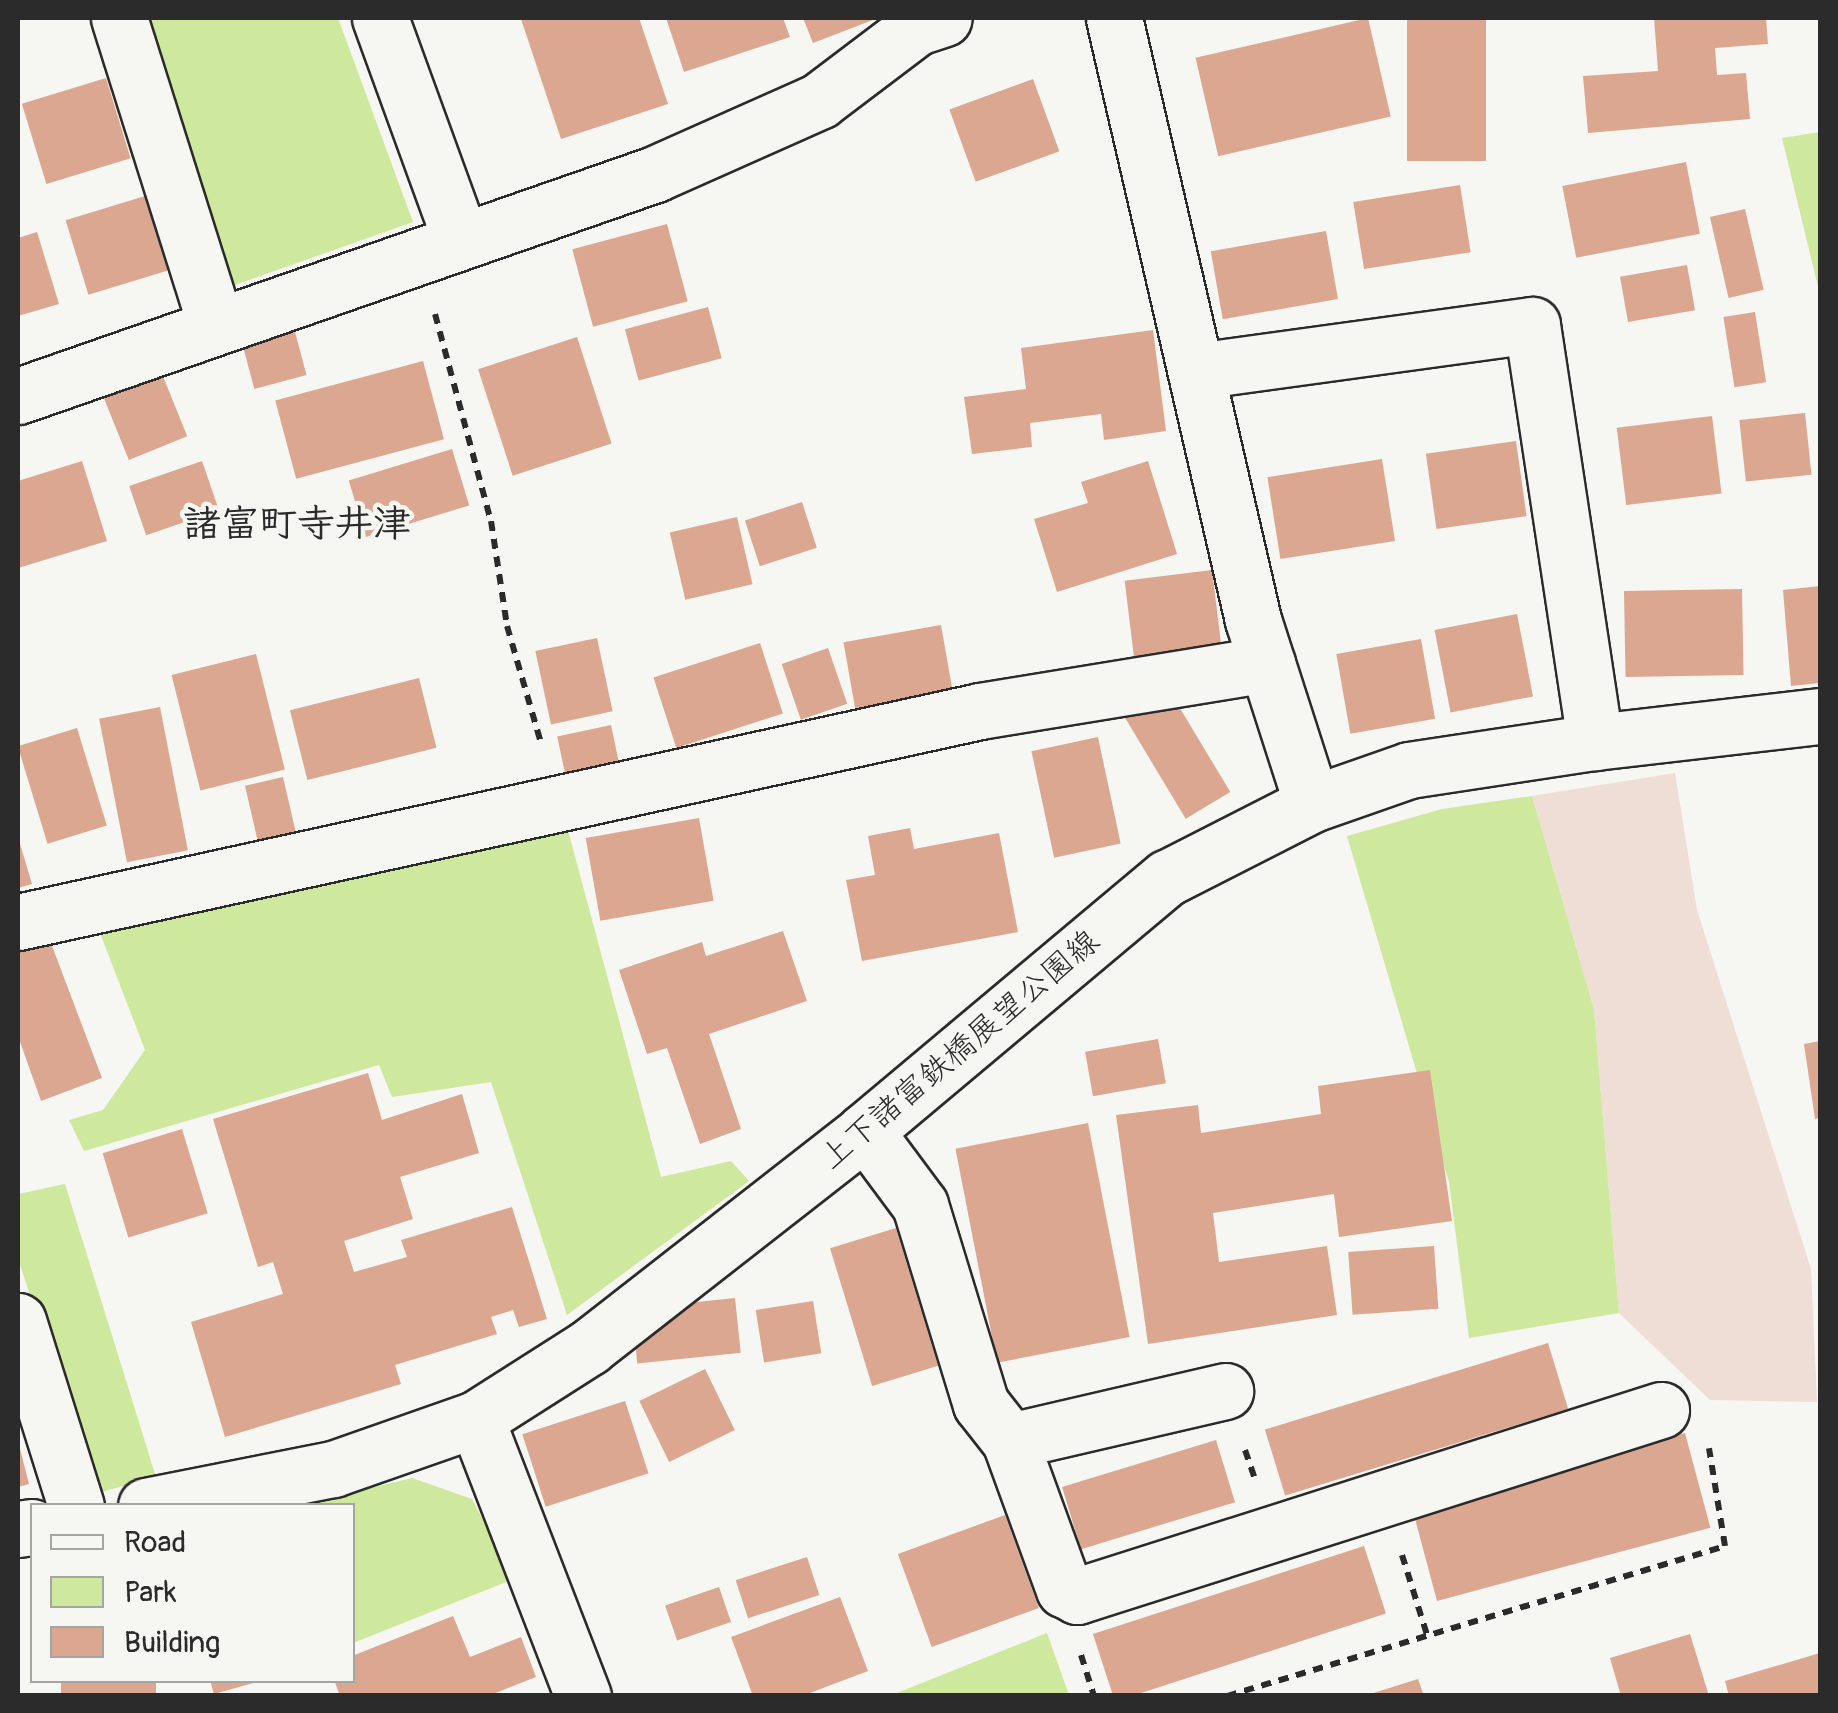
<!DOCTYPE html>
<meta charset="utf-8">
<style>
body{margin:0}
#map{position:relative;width:1838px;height:1713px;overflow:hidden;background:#f6f6f2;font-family:Pangolin,"Klee One",sans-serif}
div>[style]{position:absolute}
.built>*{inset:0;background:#eeded5}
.green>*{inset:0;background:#cee89e}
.building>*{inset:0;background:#dca790;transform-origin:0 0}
.path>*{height:6px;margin-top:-3px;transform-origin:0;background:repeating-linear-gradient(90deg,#2b2b2b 0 10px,transparent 0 18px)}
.roads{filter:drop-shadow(2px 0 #2b2b2b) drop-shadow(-2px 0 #2b2b2b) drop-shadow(0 2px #2b2b2b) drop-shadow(0 -2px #2b2b2b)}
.minor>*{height:55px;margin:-27.5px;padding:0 27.5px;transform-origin:27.5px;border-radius:27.5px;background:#f6f6f2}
.tertiary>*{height:55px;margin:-27.5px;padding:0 27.5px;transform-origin:27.5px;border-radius:27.5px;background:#f6f6f2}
span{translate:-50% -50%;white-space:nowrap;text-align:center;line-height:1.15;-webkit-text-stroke:9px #f6f6f2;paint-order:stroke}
.street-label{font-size:32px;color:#2b2b2b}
.quarter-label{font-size:38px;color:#2b2b2b;font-weight:700}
.frame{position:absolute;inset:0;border:20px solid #2b2b2b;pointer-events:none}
.legend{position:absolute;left:30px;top:1503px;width:325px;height:180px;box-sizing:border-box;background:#f6f6f2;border:2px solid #a5a5a2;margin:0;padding:12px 18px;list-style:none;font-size:30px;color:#2b2b2b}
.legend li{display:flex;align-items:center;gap:20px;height:50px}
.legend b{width:50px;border:2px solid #a5a5a2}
</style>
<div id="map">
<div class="built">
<div style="clip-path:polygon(1675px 773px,1697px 910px,1811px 1269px,1817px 1402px,1710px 1400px,1619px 1313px,1594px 1009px,1532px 796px)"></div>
</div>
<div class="green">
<div style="clip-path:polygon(134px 18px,338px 18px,413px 222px,232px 286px)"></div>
<div style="clip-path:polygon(1820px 132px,1820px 295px,1782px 138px)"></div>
<div style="clip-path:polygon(1532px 796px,1594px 1009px,1619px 1313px,1469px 1338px,1449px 1182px,1347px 836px,1442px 809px)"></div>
<div style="clip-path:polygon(565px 819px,661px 1177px,731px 1161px,749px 1181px,567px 1315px,491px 1082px,392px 1097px,379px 1065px,84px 1151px,69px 1120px,103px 1110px,145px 1050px,95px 920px)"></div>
<div style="clip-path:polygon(65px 1184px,156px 1477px,94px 1494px,18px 1258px,18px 1194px)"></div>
<div style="clip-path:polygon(412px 1478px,472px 1499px,514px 1579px,353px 1643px,352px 1506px,303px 1504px)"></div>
<div style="clip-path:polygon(1047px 1633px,1069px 1695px,892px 1695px)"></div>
</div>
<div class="building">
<div style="clip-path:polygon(639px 18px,668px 104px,561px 139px,521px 19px)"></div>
<div style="clip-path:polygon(666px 18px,783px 18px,790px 37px,684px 72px)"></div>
<div style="clip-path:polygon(803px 18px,878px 18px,813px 43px)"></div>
<div style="left:1368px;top:18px;width:101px;height:177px;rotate:77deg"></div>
<div style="left:1407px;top:18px;width:79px;height:143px"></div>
<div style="clip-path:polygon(1654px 18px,1766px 18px,1768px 44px,1715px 48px,1717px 75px,1746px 73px,1750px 119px,1588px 133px,1583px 76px,1658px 71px)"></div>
<div style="left:106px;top:78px;width:84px;height:88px;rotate:73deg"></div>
<div style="left:1033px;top:79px;width:77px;height:89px;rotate:70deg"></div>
<div style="left:1686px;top:162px;width:73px;height:126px;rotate:79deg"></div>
<div style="left:1460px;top:185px;width:68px;height:108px;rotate:81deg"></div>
<div style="left:145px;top:196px;width:78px;height:83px;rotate:73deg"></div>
<div style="left:1745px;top:209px;width:83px;height:36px;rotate:77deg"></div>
<div style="left:667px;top:224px;width:80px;height:98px;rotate:75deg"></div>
<div style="left:1326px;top:231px;width:69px;height:117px;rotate:80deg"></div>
<div style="clip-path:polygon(37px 232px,59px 304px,18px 316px,18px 238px)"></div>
<div style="left:1687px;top:265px;width:46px;height:68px;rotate:80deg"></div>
<div style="left:708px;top:307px;width:53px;height:86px;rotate:75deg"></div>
<div style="left:1755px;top:312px;width:71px;height:32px;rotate:81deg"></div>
<div style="left:291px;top:317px;width:60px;height:54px;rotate:75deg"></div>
<div style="clip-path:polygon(1153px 330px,1166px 431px,1104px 440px,1101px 414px,1030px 423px,1032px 447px,972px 454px,964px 397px,1026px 389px,1021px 348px)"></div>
<div style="left:577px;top:337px;width:112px;height:104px;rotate:72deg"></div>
<div style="left:423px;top:361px;width:81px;height:153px;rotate:75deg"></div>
<div style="left:158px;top:364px;width:78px;height:63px;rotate:68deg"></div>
<div style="left:1805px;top:413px;width:62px;height:66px;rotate:84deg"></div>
<div style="left:1712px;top:416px;width:78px;height:96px;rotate:83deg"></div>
<div style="left:1516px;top:441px;width:76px;height:91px;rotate:82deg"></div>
<div style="left:452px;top:449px;width:59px;height:108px;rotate:73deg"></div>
<div style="left:1382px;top:459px;width:83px;height:116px;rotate:81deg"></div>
<div style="clip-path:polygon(82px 461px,107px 541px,18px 568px,18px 481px)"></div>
<div style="left:202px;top:461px;width:52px;height:77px;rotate:71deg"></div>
<div style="clip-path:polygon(1148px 461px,1177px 554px,1057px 592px,1034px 519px,1088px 503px,1081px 482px)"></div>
<div style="left:802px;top:502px;width:48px;height:60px;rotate:72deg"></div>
<div style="left:737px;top:517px;width:69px;height:69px;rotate:77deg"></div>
<div style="left:1212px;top:570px;width:77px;height:88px;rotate:83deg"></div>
<div style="clip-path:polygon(1820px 586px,1820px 683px,1791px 686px,1783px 590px)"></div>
<div style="left:1742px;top:589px;width:86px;height:118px;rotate:89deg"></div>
<div style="left:1517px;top:614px;width:84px;height:84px;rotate:79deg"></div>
<div style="left:941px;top:625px;width:67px;height:99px;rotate:80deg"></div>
<div style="left:597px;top:638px;width:75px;height:63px;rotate:78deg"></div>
<div style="left:1421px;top:639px;width:81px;height:86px;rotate:80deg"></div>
<div style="left:760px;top:643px;width:74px;height:112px;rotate:72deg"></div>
<div style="left:828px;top:648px;width:59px;height:49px;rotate:71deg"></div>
<div style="left:256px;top:654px;width:119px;height:87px;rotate:76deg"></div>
<div style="left:419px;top:678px;width:72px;height:133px;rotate:76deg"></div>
<div style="left:1169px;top:690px;width:119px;height:52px;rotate:59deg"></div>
<div style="left:160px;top:707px;width:146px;height:62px;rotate:79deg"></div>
<div style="left:611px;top:725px;width:38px;height:55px;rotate:78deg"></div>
<div style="left:77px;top:728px;width:102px;height:62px;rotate:73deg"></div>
<div style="left:1098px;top:737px;width:109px;height:68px;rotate:78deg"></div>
<div style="left:283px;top:777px;width:58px;height:39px;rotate:77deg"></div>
<div style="left:699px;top:818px;width:84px;height:115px;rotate:80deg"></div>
<div style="clip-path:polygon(910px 828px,914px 849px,999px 833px,1018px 932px,862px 961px,846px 880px,875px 875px,868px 836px)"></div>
<div style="clip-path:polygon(18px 837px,32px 884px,18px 888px)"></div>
<div style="clip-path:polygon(783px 931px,807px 1001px,709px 1034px,741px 1129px,700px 1144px,667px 1048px,647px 1054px,619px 970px,702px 942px,706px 956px)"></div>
<div style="clip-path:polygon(49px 938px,102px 1078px,41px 1101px,18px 1036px,18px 949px)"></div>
<div style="left:1158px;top:1039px;width:45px;height:74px;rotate:80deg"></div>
<div style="clip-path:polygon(1820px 1041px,1820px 1118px,1815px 1119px,1804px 1044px)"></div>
<div style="clip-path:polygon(1430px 1070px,1452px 1221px,1339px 1237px,1334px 1194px,1213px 1213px,1219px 1262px,1327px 1246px,1337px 1315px,1148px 1344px,1116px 1115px,1198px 1105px,1201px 1133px,1321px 1114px,1318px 1086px)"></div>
<div style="clip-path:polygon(368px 1073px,382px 1120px,462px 1094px,479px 1153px,400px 1177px,413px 1219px,344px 1241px,354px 1272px,407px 1257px,401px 1240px,512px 1207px,547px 1319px,519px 1327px,513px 1310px,491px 1317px,497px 1334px,395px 1365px,401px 1384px,225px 1437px,191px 1322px,283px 1294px,273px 1262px,258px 1267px,213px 1119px)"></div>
<div style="left:1088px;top:1123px;width:218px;height:135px;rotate:79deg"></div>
<div style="left:182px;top:1129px;width:88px;height:83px;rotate:73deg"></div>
<div style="left:896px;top:1228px;width:144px;height:69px;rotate:73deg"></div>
<div style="left:1434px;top:1246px;width:63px;height:86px;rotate:86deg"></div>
<div style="left:735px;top:1298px;width:55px;height:104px;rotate:84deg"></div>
<div style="left:813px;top:1301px;width:53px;height:58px;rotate:81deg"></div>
<div style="left:1548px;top:1343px;width:69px;height:296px;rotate:73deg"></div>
<div style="left:705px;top:1369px;width:68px;height:73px;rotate:64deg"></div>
<div style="left:625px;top:1401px;width:76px;height:108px;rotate:72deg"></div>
<div style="left:1685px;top:1433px;width:98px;height:283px;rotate:75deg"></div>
<div style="left:1216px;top:1440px;width:65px;height:161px;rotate:73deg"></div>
<div style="clip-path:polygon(18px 1441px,29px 1484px,18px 1487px)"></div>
<div style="left:1005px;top:1515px;width:99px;height:114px;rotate:70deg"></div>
<div style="left:1364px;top:1546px;width:71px;height:285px;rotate:72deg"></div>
<div style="left:807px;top:1557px;width:40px;height:75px;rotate:72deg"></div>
<div style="left:719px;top:1587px;width:37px;height:57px;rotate:71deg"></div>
<div style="clip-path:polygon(840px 1597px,868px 1671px,802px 1696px,753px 1696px,731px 1637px)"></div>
<div style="clip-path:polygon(453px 1616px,470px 1657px,521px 1637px,536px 1677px,488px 1696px,340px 1696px,334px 1680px,352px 1680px,352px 1656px)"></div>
<div style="clip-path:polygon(1690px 1634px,1709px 1696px,1621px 1696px,1610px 1658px)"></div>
<div style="clip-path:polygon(1820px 1653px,1820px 1696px,1729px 1696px,1725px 1681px)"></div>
<div style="clip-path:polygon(1418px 1679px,1424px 1696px,1368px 1696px,1367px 1695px)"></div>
<div style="left:61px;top:1680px;width:95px;height:16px"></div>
<div style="clip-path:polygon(210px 1680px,257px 1680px,257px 1682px,214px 1694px)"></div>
</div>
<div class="path">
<div style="left:435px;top:314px;width:214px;rotate:74.9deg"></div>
<div style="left:491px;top:521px;width:106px;rotate:81.3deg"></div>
<div style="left:507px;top:626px;width:122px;rotate:73.8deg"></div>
<div style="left:1245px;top:1450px;width:28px;rotate:71deg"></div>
<div style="left:1402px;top:1555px;width:84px;rotate:72.6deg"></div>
<div style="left:1081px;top:1655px;width:43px;rotate:72.4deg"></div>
<div style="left:1227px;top:1696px;width:520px;rotate:-16.76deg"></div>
<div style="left:1725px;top:1546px;width:99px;rotate:-99.3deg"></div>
</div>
<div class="roads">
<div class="minor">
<div style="left:119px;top:18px;width:322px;rotate:72.5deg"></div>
<div style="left:380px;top:18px;width:236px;rotate:70deg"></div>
<div style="left:1114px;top:18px;width:618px;rotate:77deg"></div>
<div style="left:1253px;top:620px;width:193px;rotate:72.2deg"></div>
<div style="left:1196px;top:371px;width:339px;rotate:-7.8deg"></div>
<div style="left:1532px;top:325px;width:422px;rotate:81.4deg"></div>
<div style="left:18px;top:396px;width:675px;rotate:-19.21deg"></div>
<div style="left:655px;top:174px;width:180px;rotate:-24deg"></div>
<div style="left:819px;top:101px;width:123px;rotate:-37.1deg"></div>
<div style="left:917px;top:27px;width:28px;rotate:-18deg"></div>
<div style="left:18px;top:922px;width:985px;rotate:-12.37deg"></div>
<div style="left:980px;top:711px;width:291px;rotate:-9.3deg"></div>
<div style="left:865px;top:1131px;width:92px;rotate:53.4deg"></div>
<div style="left:920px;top:1205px;width:208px;rotate:73deg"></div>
<div style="left:981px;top:1404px;width:47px;rotate:51.9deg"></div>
<div style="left:1010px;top:1441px;width:158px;rotate:70deg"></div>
<div style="left:1064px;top:1589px;width:15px;rotate:28deg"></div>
<div style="left:1077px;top:1596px;width:613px;rotate:-17.67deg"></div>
<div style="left:18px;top:1321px;width:194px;rotate:72.6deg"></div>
<div style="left:476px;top:1419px;width:297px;rotate:68.9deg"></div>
<div style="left:1010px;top:1441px;width:221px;rotate:-13.1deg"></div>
</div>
<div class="tertiary">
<div style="left:146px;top:1506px;width:191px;rotate:-11.2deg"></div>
<div style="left:333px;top:1469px;width:151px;rotate:-19.3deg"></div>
<div style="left:476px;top:1419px;width:134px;rotate:-32.5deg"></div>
<div style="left:589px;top:1347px;width:350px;rotate:-38deg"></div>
<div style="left:865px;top:1131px;width:394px;rotate:-40deg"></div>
<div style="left:1167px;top:878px;width:163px;rotate:-27deg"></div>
<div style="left:1312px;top:804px;width:103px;rotate:-19.3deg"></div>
<div style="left:1409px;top:770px;width:188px;rotate:-8.6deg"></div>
<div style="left:1595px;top:742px;width:226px;rotate:-6.6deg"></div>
<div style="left:18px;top:1529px;width:14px;rotate:-8deg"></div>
</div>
</div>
<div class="street-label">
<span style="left:960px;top:1050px;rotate:-40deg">上下諸富鉄橋展望公園線</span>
</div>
<div class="quarter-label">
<span style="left:297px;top:525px">諸富町寺井津</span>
</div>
<div class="frame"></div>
<ul class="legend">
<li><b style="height:12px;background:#f6f6f2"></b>Road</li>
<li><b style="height:28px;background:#cee89e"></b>Park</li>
<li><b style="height:28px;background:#dca790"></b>Building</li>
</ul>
</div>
